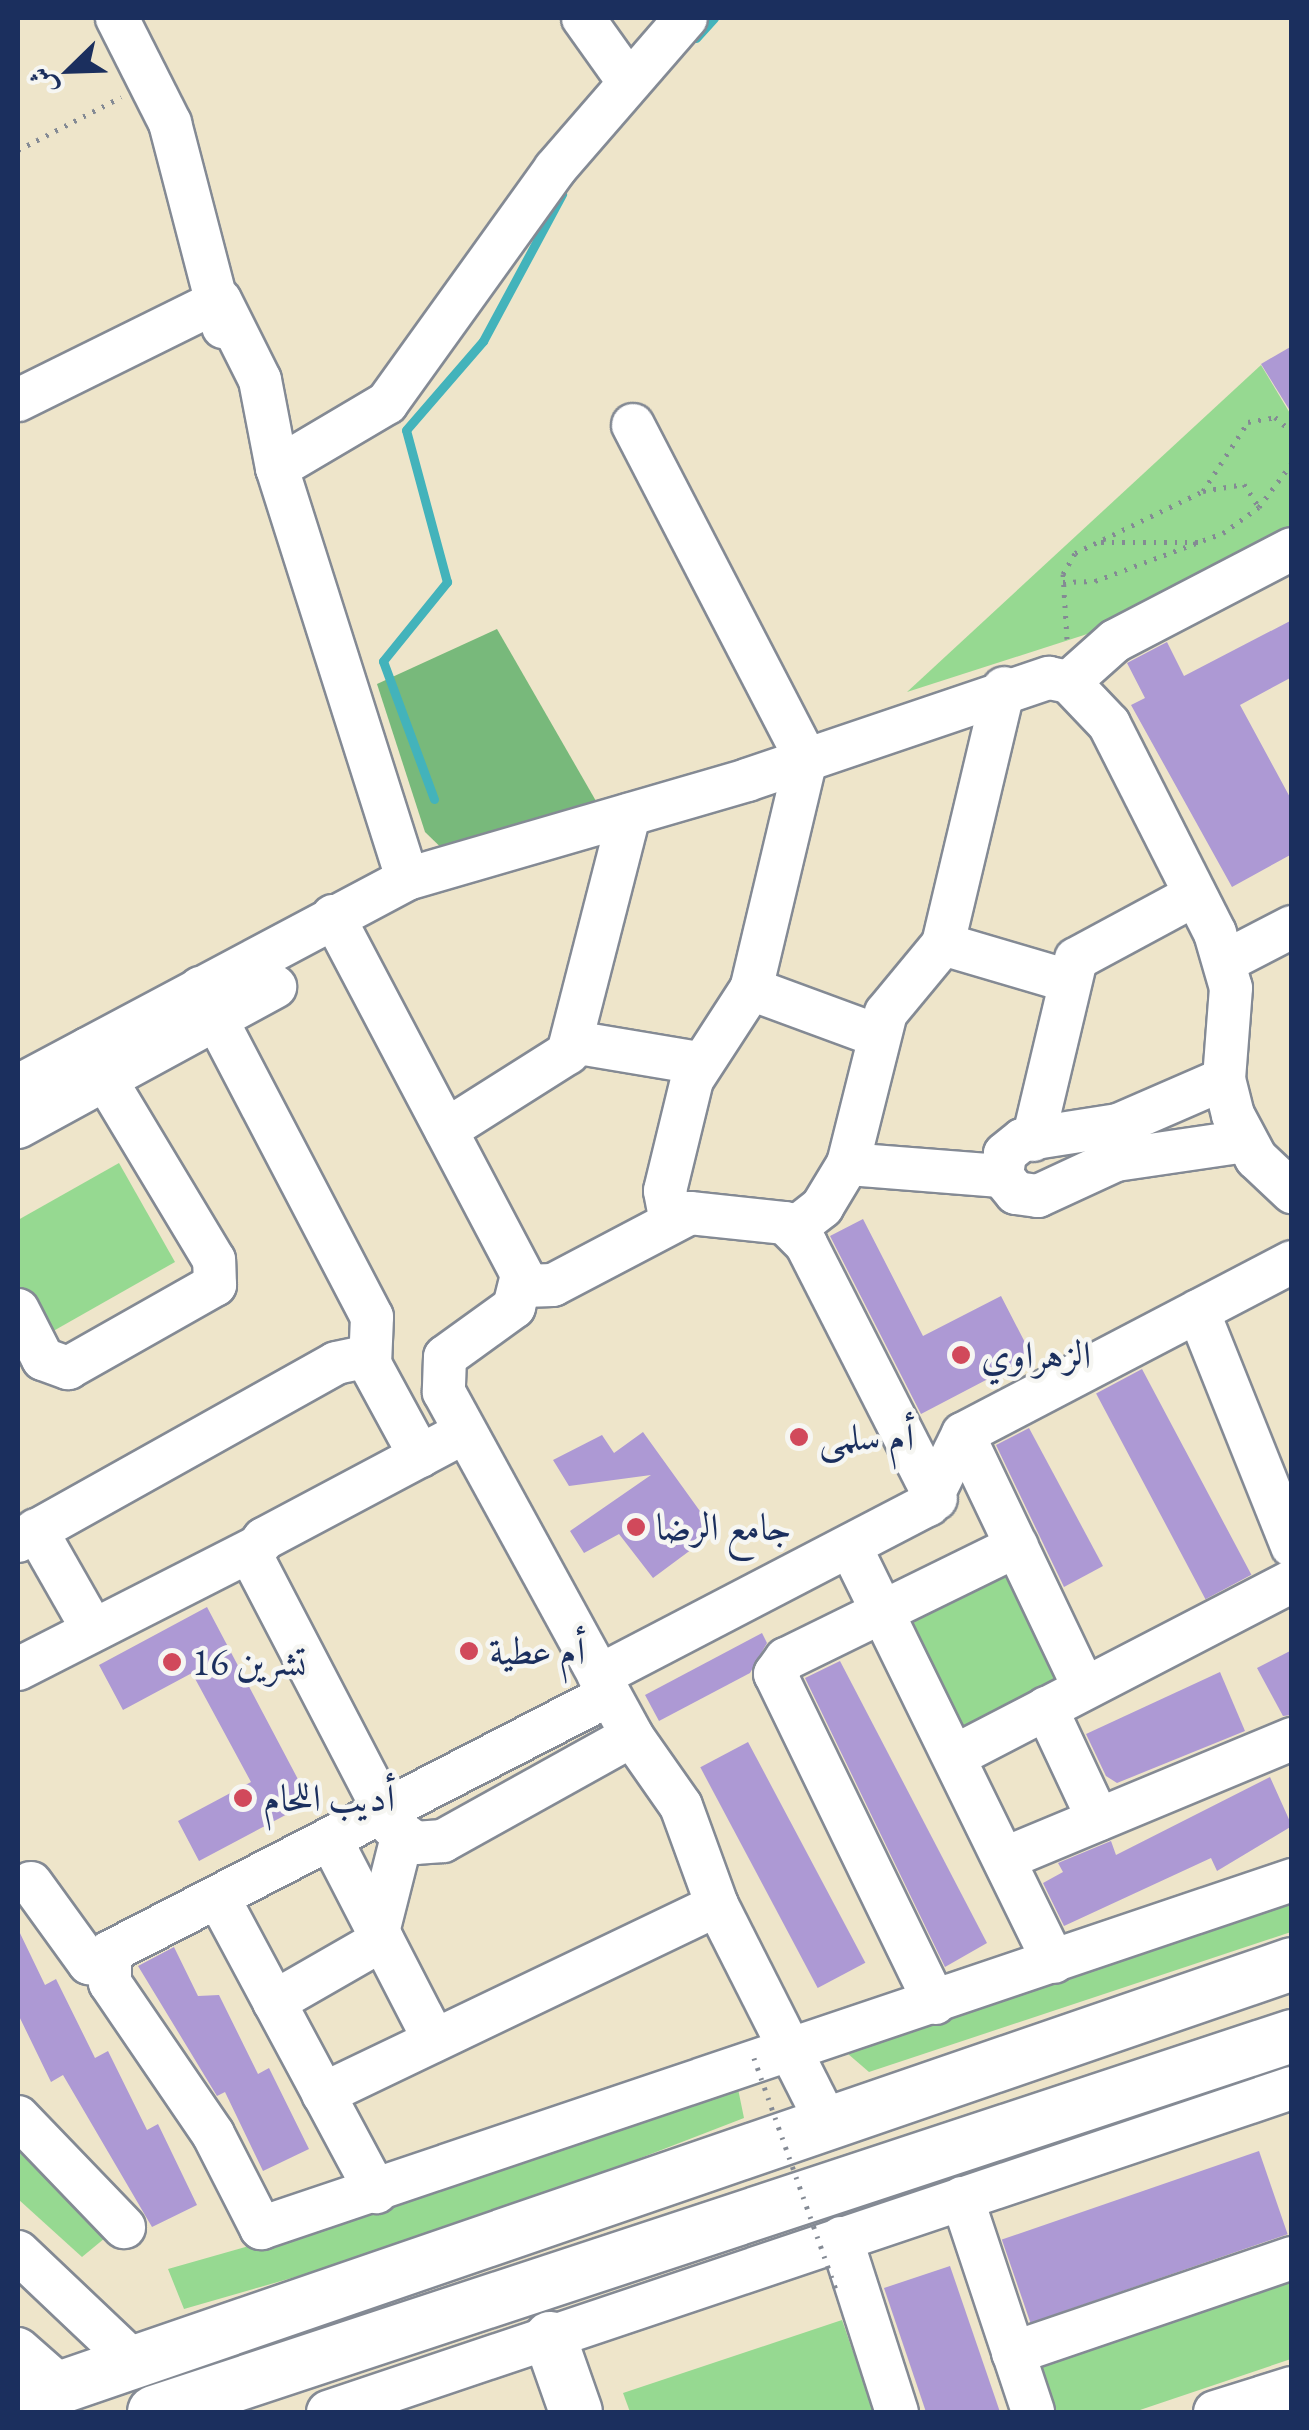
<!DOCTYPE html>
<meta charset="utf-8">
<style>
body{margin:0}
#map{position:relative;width:1309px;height:2430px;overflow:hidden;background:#eee5ca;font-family:"EB Garamond",Amiri,serif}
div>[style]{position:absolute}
.green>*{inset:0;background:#96d991;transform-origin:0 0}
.forest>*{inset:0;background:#78b97b}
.stream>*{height:9px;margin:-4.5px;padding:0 4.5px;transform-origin:4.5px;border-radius:4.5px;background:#43b3bb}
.building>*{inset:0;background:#ad99d4;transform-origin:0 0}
.path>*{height:5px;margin-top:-2.5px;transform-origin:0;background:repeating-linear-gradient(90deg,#848a94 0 2.5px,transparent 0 10.5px)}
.roads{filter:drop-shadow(2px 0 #848a94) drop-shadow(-2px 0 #848a94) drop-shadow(0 2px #848a94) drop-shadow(0 -2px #848a94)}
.minor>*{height:42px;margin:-21px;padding:0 21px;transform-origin:21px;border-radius:21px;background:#fff}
.major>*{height:52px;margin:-26px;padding:0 26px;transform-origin:26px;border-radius:26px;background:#fff}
.path-bridge>*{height:5px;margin-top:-2.5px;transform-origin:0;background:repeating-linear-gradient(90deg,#848a94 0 2.5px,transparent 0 10.5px)}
.dots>*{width:28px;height:28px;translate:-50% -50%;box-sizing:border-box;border:5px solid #f6f6f2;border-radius:50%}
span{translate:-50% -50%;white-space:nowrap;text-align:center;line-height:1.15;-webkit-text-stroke:9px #f6f6f2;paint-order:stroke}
.poi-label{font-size:38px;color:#1b2f5e}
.left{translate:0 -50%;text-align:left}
.frame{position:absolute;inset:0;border:20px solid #1b2f5e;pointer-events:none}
.north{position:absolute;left:20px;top:20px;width:100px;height:100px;-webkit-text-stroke:8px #f6f6f2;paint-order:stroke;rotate:247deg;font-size:28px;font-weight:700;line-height:40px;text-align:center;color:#1b2f5e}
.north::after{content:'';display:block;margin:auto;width:35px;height:45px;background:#1b2f5e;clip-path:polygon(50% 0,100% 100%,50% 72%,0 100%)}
</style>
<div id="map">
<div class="green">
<div style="clip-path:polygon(1261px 365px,1291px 415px,1291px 527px,1109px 627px,907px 692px)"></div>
<div style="clip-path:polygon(119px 1163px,175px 1262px,41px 1338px,18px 1296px,18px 1220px)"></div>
<div style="left:1018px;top:1565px;width:131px;height:136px;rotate:64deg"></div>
<div style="clip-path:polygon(1291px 1877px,1291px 1932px,869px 2072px,833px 2041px)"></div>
<div style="clip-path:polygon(736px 2079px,744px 2118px,441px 2235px,184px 2309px,168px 2269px,432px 2194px)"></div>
<div style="clip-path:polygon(18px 2151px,105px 2238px,82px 2257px,18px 2199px)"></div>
<div style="clip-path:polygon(1291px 2276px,1291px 2359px,1134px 2412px,1041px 2412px,1025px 2366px)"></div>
<div style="clip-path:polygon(842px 2320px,874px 2412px,630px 2412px,623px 2393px)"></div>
</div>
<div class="forest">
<div style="clip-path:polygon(497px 629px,596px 801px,457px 863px,425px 832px,377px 684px)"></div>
</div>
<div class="stream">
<div style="left:696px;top:38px;width:27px;rotate:-48deg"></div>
<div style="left:434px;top:799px;width:147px;rotate:-110.3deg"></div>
<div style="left:383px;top:661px;width:102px;rotate:-51deg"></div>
<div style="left:447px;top:582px;width:157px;rotate:-105.1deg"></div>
<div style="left:406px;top:430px;width:118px;rotate:-49.1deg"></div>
<div style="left:483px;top:341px;width:167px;rotate:-61.7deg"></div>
</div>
<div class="building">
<div style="clip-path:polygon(1292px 346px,1292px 414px,1261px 364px)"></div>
<div style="clip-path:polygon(1292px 620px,1292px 677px,1240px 705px,1292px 801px,1292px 854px,1232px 887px,1131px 705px,1145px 698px,1127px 663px,1167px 642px,1184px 676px)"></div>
<div style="clip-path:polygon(863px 1219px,923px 1336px,1001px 1296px,1032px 1356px,921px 1414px,830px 1236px)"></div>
<div style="left:1142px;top:1369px;width:233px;height:52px;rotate:62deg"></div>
<div style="clip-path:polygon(1029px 1428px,1103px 1566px,1064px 1587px,996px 1445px)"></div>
<div style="clip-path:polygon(643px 1432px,715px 1532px,653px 1578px,619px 1534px,584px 1553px,570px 1531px,651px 1475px,569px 1486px,553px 1460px,602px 1435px,614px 1453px)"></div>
<div style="clip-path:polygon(207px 1607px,310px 1802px,199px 1861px,178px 1821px,251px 1782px,192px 1673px,123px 1710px,99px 1665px)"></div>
<div style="clip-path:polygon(762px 1633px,767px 1643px,750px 1673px,659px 1721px,645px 1695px)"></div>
<div style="clip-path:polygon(1292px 1650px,1292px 1715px,1283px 1716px,1257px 1668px)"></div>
<div style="clip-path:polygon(840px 1661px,987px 1943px,945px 1967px,805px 1678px)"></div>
<div style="clip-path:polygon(1220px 1672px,1245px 1731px,1117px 1783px,1106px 1776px,1086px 1734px)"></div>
<div style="left:748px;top:1742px;width:250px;height:54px;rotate:62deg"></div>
<div style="clip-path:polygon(1270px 1777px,1292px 1826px,1217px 1871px,1211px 1858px,1064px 1926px,1043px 1883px,1063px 1872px,1058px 1863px,1111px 1841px,1116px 1855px)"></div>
<div style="clip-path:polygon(18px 1929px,45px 1985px,56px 1979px,95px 2058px,108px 2051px,147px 2130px,158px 2124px,197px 2205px,152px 2227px,63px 2075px,51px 2082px,18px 2014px)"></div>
<div style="clip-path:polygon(174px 1947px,198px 1996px,219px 1995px,258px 2074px,269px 2068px,309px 2149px,263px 2171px,225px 2092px,217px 2096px,138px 1966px)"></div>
<div style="left:1259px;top:2151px;width:88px;height:272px;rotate:71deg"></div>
<div style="clip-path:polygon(950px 2266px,1000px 2412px,926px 2412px,884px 2288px)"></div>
</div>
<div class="path">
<div style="left:18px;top:150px;width:116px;rotate:-27.2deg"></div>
<div style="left:1203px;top:491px;width:82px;rotate:-56.9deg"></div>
<div style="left:1248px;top:422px;width:27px;rotate:-10deg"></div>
<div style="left:1275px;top:417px;width:23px;rotate:41deg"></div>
<div style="left:1101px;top:542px;width:99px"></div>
<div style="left:1063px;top:582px;width:32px;rotate:-2deg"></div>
<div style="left:1095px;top:581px;width:137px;rotate:-20.6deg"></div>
<div style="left:1223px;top:533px;width:44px;rotate:-35.8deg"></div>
<div style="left:1259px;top:507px;width:55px;rotate:-53.1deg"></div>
<div style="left:1067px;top:639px;width:65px;rotate:-93.5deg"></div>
<div style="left:1063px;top:574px;width:24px;rotate:-60deg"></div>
<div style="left:1075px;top:553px;width:142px;rotate:-25.8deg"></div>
<div style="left:1203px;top:491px;width:42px;rotate:-9.7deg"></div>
<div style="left:1244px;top:484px;width:27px;rotate:57deg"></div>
</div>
<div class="roads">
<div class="minor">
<div style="left:117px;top:18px;width:118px;rotate:63.2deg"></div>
<div style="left:170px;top:123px;width:211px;rotate:75.4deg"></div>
<div style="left:583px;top:18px;width:77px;rotate:54.5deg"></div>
<div style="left:220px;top:300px;width:89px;rotate:63.4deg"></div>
<div style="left:260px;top:380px;width:90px;rotate:79.1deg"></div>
<div style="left:277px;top:468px;width:431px;rotate:72.4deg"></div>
<div style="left:18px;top:400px;width:225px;rotate:-26.3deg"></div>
<div style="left:633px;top:425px;width:376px;rotate:62.6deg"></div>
<div style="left:806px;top:759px;width:236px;rotate:103.4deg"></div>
<div style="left:751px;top:989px;width:108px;rotate:123deg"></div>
<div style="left:692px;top:1080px;width:114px;rotate:103.7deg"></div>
<div style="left:665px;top:1191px;width:31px;rotate:79deg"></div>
<div style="left:277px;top:468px;width:128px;rotate:-30.6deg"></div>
<div style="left:387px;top:403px;width:288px;rotate:-54.3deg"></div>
<div style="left:555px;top:169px;width:200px;rotate:-49.1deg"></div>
<div style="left:1069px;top:682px;width:62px;rotate:-41.7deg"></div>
<div style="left:1115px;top:641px;width:199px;rotate:-27.5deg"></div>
<div style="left:333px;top:916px;width:406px;rotate:62.2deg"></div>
<div style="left:522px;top:1275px;width:33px;rotate:104deg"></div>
<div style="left:514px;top:1307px;width:85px;rotate:144.1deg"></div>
<div style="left:445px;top:1357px;width:35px;rotate:92deg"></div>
<div style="left:444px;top:1392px;width:392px;rotate:61.3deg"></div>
<div style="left:632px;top:1736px;width:85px;rotate:55deg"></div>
<div style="left:681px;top:1806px;width:105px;rotate:70deg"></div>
<div style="left:717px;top:1905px;width:242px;rotate:63.2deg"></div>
<div style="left:943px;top:944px;width:127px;rotate:16.4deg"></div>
<div style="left:1226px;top:961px;width:74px;rotate:-27.3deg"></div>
<div style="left:200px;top:988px;width:371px;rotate:62.4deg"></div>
<div style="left:372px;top:1317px;width:47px;rotate:92.4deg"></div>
<div style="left:370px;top:1364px;width:105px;rotate:61.5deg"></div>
<div style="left:751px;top:989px;width:133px;rotate:20.2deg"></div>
<div style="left:573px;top:1042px;width:127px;rotate:9.5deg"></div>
<div style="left:1224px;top:1079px;width:116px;rotate:156.5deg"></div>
<div style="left:1118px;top:1125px;width:97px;rotate:171.1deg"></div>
<div style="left:1022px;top:1140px;width:22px;rotate:141deg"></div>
<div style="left:1005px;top:1154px;width:22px;rotate:98deg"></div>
<div style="left:1002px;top:1176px;width:22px;rotate:51deg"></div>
<div style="left:1016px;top:1193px;width:22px;rotate:8deg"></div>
<div style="left:1038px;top:1196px;width:86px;rotate:-24.8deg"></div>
<div style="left:1116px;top:1160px;width:131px;rotate:-8.3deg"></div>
<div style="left:18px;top:1086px;width:441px;rotate:-28deg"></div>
<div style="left:407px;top:879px;width:354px;rotate:-16.2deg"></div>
<div style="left:747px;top:780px;width:319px;rotate:-18.7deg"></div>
<div style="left:1049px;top:678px;width:20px;rotate:11deg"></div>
<div style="left:1069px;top:682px;width:58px;rotate:46.4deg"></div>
<div style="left:1109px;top:724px;width:234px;rotate:63.1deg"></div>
<div style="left:1215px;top:933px;width:57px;rotate:73.8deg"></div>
<div style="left:1231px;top:988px;width:91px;rotate:94.4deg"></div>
<div style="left:1224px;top:1079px;width:37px;rotate:76deg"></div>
<div style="left:1233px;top:1115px;width:49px;rotate:61.9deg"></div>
<div style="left:1256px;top:1158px;width:50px;rotate:43.4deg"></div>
<div style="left:18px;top:1127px;width:293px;rotate:-28.6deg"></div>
<div style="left:446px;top:1130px;width:144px;rotate:-32.3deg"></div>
<div style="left:568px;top:1053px;width:246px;rotate:-75.6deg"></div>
<div style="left:1033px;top:1140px;width:186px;rotate:-76.6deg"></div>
<div style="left:1076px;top:959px;width:135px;rotate:-28.3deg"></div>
<div style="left:848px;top:1164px;width:154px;rotate:4.5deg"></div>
<div style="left:794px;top:1229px;width:36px;rotate:-38deg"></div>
<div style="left:822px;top:1207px;width:50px;rotate:-58.8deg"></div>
<div style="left:848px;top:1164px;width:156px;rotate:-75.9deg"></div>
<div style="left:886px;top:1013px;width:89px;rotate:-50.4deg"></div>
<div style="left:943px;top:944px;width:263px;rotate:-76.6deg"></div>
<div style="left:523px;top:1286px;width:30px;rotate:-2deg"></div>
<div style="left:553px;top:1285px;width:155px;rotate:-27.7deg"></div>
<div style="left:690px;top:1213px;width:96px;rotate:6deg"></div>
<div style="left:785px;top:1223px;width:30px;rotate:45deg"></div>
<div style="left:806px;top:1244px;width:286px;rotate:63deg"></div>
<div style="left:18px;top:1310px;width:55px;rotate:63deg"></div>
<div style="left:43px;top:1359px;width:27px;rotate:20deg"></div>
<div style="left:68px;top:1368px;width:169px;rotate:-29.5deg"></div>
<div style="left:215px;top:1285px;width:25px;rotate:-92deg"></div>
<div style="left:214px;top:1260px;width:246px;rotate:-121deg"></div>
<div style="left:1198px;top:1311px;width:253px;rotate:68.2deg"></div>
<div style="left:465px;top:1432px;width:228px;rotate:152deg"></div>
<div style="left:264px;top:1539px;width:21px;rotate:129deg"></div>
<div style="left:251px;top:1555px;width:305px;rotate:62.5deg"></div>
<div style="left:392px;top:1826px;width:29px;rotate:36deg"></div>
<div style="left:415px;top:1843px;width:28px;rotate:-4deg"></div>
<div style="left:443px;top:1841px;width:216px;rotate:-29.1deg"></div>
<div style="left:963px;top:1434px;width:281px;rotate:64.5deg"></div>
<div style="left:36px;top:1530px;width:115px;rotate:60.3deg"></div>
<div style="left:18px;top:1541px;width:364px;rotate:-29.2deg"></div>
<div style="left:336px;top:1363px;width:34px;rotate:-12deg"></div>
<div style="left:850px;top:1546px;width:463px;rotate:63.9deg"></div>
<div style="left:18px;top:1669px;width:265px;rotate:-27deg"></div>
<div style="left:599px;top:1676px;width:371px;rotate:-27.5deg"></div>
<div style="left:928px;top:1505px;width:79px;rotate:-63.8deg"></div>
<div style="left:963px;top:1434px;width:371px;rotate:-27.6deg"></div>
<div style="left:609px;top:1695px;width:561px;rotate:152.75deg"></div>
<div style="left:110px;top:1952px;width:31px;rotate:90deg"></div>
<div style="left:110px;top:1983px;width:183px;rotate:55.7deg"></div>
<div style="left:213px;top:2134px;width:106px;rotate:62.9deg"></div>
<div style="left:261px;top:2228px;width:1088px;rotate:-18.65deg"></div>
<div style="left:1046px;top:1708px;width:123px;rotate:64.9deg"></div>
<div style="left:955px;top:1756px;width:380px;rotate:-27.4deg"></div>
<div style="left:331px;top:1840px;width:220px;rotate:62.7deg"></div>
<div style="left:1006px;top:1858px;width:310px;rotate:-22.6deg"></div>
<div style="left:31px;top:1883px;width:99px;rotate:54.1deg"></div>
<div style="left:89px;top:1963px;width:18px;rotate:9deg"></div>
<div style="left:218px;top:1897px;width:335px;rotate:61.8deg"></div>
<div style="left:378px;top:1932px;width:98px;rotate:-75.8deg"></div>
<div style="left:274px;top:2002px;width:125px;rotate:-29.9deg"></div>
<div style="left:935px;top:2003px;width:366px;rotate:-115.9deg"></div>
<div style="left:775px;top:1674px;width:19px;rotate:-54deg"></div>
<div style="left:786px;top:1659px;width:257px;rotate:-26.1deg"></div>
<div style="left:323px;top:2094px;width:437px;rotate:-25.6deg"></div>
<div style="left:18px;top:2117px;width:153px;rotate:46.1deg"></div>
<div style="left:962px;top:2198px;width:225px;rotate:71.6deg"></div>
<div style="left:841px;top:2238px;width:183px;rotate:72.2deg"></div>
<div style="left:18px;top:2252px;width:157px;rotate:43.5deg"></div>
<div style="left:18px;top:2349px;width:56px;rotate:41.4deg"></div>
<div style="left:1013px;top:2353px;width:295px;rotate:-18.8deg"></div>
<div style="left:328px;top:2412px;width:1017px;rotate:-18.58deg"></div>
<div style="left:1215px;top:2412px;width:81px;rotate:-17.3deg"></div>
</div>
<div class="major">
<div style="left:550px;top:2338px;width:78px;rotate:70.6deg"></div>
<div style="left:18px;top:2402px;width:1347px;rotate:-18.97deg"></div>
<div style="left:154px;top:2412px;width:1199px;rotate:-18.28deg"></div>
</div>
</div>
<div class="path-bridge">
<div style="left:754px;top:2058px;width:248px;rotate:70.5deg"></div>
</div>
<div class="dots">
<div style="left:961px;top:1355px;background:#d1495b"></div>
<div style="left:799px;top:1437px;background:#d1495b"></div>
<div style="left:636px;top:1527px;background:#d1495b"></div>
<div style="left:469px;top:1651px;background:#d1495b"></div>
<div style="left:172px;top:1662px;background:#d1495b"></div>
<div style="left:243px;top:1798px;background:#d1495b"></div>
</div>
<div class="poi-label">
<span class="left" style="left:981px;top:1355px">الزهراوي</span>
<span class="left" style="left:819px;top:1437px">أم سلمى</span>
<span class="left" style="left:656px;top:1527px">جامع الرضا</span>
<span class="left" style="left:489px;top:1651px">أم عطية</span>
<span class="left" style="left:192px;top:1662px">16 تشرين</span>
<span class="left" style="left:263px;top:1798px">أديب اللحام</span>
</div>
<div class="frame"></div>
<div class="north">ش</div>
</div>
